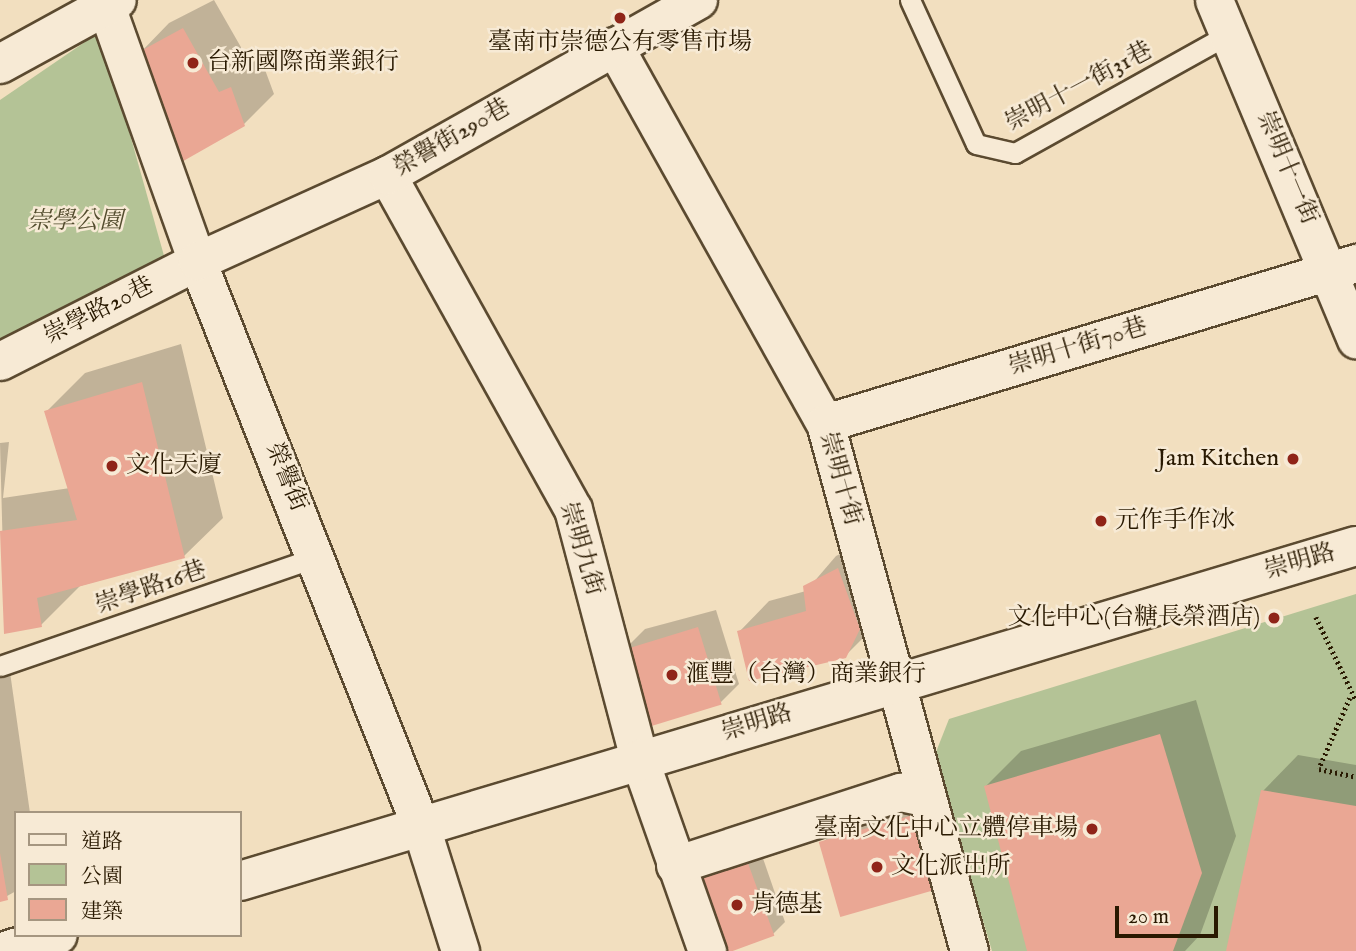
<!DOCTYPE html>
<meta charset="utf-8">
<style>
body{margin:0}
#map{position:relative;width:1356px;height:951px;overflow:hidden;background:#f2dfbf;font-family:"IM FELL English","Noto Serif TC",serif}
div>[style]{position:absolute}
.green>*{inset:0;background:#b4c396}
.shadow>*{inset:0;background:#0003}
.building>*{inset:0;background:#eaa794;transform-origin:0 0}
.path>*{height:4.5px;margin-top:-2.25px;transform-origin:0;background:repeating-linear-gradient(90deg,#291901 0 2px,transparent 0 5.5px)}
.roads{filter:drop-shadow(2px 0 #5b4a30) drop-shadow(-2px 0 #5b4a30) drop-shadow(0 2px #5b4a30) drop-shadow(0 -2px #5b4a30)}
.service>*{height:19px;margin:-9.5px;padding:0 9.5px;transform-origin:9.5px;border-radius:9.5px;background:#f7ead5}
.minor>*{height:37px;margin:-18.5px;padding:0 18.5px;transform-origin:18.5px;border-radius:18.5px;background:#f7ead5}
.tertiary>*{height:38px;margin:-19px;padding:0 19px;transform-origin:19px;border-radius:19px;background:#f7ead5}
.dots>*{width:19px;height:19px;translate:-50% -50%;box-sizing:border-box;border:4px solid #f7ead5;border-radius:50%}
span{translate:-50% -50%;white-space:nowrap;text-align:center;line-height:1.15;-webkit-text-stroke:5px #f7ead5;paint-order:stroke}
.poi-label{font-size:24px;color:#291901}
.left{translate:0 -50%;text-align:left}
.right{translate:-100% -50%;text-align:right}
.street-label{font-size:24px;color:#291901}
.park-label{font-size:24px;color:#534c2e;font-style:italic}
.legend{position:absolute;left:14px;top:811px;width:228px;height:126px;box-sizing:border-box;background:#f7ead5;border:2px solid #a59680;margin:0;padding:9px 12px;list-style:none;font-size:21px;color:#291901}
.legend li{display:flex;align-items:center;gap:14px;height:35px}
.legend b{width:35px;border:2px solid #a59680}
.scale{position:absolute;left:1115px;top:906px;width:103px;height:32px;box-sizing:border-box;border:4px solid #291901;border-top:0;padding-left:9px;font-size:21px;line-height:24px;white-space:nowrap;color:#291901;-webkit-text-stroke:5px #f7ead5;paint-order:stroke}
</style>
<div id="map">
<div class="green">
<div style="clip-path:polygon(101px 31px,168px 270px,0 343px,0 100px)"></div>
<div style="clip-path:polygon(1356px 594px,1356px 951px,992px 951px,934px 757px,949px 719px)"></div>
</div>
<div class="shadow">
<div style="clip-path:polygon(214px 0,250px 63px,261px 59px,274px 94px,244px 124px,139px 54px,169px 23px)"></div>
<div style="clip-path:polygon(181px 344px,223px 518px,184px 556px,80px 586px,41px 625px,5px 632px,0 443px,9px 442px,3px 498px,70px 488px,46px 412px,85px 373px)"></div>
<div style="clip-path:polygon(869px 539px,876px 625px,845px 656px,739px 632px,769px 601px,806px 591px,836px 556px)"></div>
<div style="clip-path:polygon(716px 610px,739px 684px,721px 702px,627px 647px,645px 629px)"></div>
<div style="clip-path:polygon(9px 665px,30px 813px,16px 813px,16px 891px,0 900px,0 671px)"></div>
<div style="clip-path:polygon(1196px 700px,1236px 836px,1200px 935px,1185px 951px,1028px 951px,985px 787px,1021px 751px)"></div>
<div style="clip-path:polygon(1298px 755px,1356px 765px,1356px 951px,1228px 951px,1263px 791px)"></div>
<div style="clip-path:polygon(931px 798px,953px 871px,821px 844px,840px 826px)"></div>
<div style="clip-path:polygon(758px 844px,785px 922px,773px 934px,731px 950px,700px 875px)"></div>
</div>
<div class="building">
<div style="clip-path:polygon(183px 28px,219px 92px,231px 87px,245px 126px,171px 168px,137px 53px)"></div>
<div style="clip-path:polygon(142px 382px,185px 558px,37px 598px,42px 627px,4px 634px,0 531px,77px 520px,44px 411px)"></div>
<div style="clip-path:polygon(838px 568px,860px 629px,846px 658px,749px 681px,737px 631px,806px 611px,803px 586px)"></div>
<div style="left:698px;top:627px;width:81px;height:75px;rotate:73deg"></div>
<div style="clip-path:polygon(1160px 734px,1202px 873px,1173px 951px,1027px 951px,984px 786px)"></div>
<div style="clip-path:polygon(1261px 790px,1356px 806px,1356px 951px,1226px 951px)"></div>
<div style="left:913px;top:815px;width:78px;height:98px;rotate:74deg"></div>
<div style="clip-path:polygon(0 853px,8px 900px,0 902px)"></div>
<div style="left:745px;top:855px;width:86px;height:51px;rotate:70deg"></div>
</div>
<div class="path">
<div style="left:1316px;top:617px;width:92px;rotate:64.3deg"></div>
<div style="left:1350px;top:698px;width:77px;rotate:113.6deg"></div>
<div style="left:1319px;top:769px;width:38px;rotate:12deg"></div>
</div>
<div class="roads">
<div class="service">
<div style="left:910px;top:0;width:158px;rotate:65.4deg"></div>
<div style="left:976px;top:144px;width:40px;rotate:13deg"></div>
<div style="left:1015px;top:153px;width:245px;rotate:-29.1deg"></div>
<div style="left:0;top:666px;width:337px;rotate:-19deg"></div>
</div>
<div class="minor">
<div style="left:1214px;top:0;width:368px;rotate:67.3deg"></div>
<div style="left:106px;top:6px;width:271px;rotate:70.4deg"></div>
<div style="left:197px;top:261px;width:609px;rotate:68.41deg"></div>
<div style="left:421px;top:827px;width:130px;rotate:72.5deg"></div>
<div style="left:614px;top:46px;width:432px;rotate:60.8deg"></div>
<div style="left:825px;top:423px;width:547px;rotate:74.74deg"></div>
<div style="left:387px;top:175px;width:382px;rotate:60.9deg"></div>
<div style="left:573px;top:509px;width:258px;rotate:75.2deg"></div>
<div style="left:639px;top:758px;width:205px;rotate:70.6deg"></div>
<div style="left:0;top:361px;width:221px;rotate:-26.9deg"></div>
<div style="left:197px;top:261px;width:209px;rotate:-24.4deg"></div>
<div style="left:387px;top:175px;width:357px;rotate:-29.4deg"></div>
<div style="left:825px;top:423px;width:555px;rotate:-16.77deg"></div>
<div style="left:675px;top:865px;width:237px;rotate:-18deg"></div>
<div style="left:900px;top:792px;width:25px;rotate:12deg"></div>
</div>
<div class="tertiary">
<div style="left:0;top:64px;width:133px;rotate:-28.7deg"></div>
<div style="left:240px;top:881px;width:1165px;rotate:-16.71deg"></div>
<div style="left:5px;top:951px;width:55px;rotate:-16.8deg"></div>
</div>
</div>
<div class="dots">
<div style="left:620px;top:18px;background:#8f2418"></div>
<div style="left:193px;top:63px;background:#8f2418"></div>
<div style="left:1293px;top:459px;background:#8f2418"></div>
<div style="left:112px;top:466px;background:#8f2418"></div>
<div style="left:1101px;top:521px;background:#8f2418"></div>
<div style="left:1274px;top:618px;background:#8f2418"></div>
<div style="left:672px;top:675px;background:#8f2418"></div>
<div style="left:1092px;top:829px;background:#8f2418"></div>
<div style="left:877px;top:867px;background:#8f2418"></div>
<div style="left:737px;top:905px;background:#8f2418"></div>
</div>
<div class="poi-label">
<span style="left:620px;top:43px">臺南市崇德公有零售市場</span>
<span class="left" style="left:207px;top:63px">台新國際商業銀行</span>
<span class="right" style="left:1279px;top:459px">Jam Kitchen</span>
<span class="left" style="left:126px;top:466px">文化天廈</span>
<span class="left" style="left:1115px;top:521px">元作手作冰</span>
<span class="right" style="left:1260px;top:618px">文化中心(台糖長榮酒店)</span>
<span class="left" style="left:686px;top:675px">滙豐（台灣）商業銀行</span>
<span class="right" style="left:1078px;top:829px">臺南文化中心立體停車場</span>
<span class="left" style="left:891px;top:867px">文化派出所</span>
<span class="left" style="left:751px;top:905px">肯德基</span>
</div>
<div class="street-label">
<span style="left:1079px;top:87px;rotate:-28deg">崇明十一街31巷</span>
<span style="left:452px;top:138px;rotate:-30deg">榮譽街290巷</span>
<span style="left:1287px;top:168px;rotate:67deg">崇明十一街</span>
<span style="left:99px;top:311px;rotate:-27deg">崇學路20巷</span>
<span style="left:1078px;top:347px;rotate:-17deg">崇明十街70巷</span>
<span style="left:286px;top:477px;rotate:68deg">榮譽街</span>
<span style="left:840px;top:479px;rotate:74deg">崇明十街</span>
<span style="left:581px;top:549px;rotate:73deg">崇明九街</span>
<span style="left:1300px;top:562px;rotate:-16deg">崇明路</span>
<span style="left:151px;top:588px;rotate:-19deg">崇學路16巷</span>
<span style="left:757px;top:723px;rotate:-17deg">崇明路</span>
</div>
<div class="park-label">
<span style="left:75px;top:222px">崇學公園</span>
</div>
<ul class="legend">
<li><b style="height:9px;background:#f7ead5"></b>道路</li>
<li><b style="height:19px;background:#b4c396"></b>公園</li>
<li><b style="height:19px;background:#eaa794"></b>建築</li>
</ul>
<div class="scale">20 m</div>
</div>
